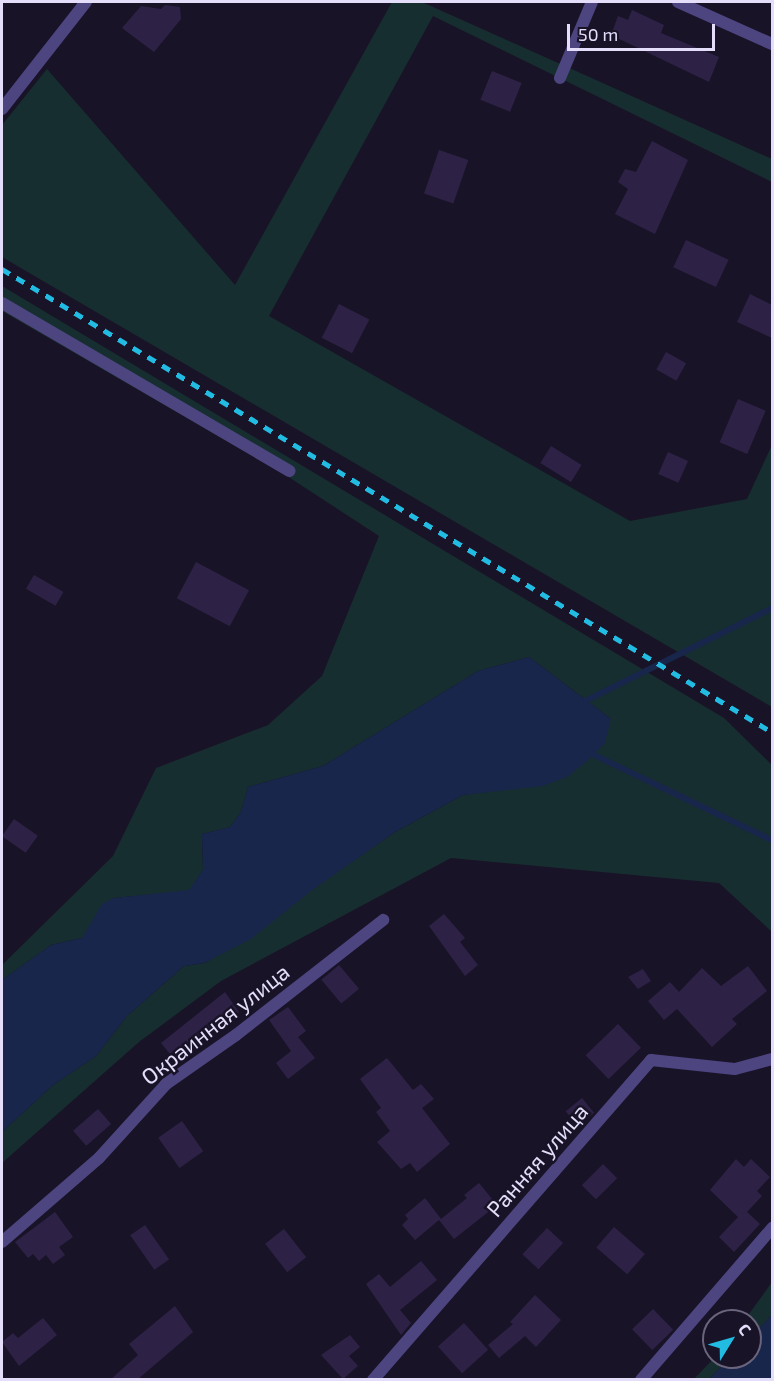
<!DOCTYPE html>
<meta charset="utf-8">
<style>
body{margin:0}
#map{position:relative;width:774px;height:1381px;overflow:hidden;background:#191327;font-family:"Exo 2",sans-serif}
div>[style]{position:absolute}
.green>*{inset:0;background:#172e30}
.water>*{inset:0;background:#18264b}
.stream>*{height:6px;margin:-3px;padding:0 3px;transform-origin:3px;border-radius:3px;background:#18264b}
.building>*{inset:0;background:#2d2245;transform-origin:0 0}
.street>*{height:12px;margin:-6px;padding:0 6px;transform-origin:6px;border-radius:6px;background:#4d4580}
.rail>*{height:4.5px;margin-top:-2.25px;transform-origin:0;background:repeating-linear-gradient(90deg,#22bbe2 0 9px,transparent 0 17px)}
span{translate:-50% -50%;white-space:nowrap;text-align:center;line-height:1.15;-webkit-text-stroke:5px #191327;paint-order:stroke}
.street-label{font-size:22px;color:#e4defb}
.frame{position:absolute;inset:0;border:3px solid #e4defb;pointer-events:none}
.north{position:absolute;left:702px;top:1309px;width:60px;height:60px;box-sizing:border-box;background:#191327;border:2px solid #6a647c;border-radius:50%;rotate:53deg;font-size:16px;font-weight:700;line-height:24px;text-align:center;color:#e4defb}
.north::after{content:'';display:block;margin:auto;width:21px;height:27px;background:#22bbe2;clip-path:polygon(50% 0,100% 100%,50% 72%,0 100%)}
.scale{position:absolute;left:567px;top:24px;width:148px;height:27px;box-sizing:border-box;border:3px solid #e4defb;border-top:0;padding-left:8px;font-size:18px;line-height:21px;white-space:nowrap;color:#e4defb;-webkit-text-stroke:4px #191327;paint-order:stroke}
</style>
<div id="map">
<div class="green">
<div style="clip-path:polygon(392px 2px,422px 2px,772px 159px,772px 182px,433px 16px,269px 316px,630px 521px,747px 499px,772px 445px,772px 707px,2px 257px,2px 125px,47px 69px,235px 285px)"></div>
<div style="clip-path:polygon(2px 286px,724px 718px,772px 765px,772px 932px,719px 883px,451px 858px,221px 981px,139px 1042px,2px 1163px,2px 1132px,53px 1085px,96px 1056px,127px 1016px,184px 966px,205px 963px,395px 832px,463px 795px,490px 791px,611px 719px,529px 657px,478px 671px,323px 766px,248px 787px,241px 812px,230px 827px,202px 834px,203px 870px,189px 891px,114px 898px,82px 938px,51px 945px,2px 980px,2px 965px,113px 856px,156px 768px,268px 725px,322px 676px,379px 536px,287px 476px,2px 311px)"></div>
<div style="clip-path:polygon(772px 1282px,772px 1315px,750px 1338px,750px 1321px,744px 1321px)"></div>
<div style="clip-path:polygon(715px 1357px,731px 1357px,709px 1379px,693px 1380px)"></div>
</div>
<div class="water">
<div style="clip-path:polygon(529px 657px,611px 719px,605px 743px,587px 761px,567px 777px,543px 786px,463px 795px,395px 832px,311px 891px,251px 939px,204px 963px,184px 966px,127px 1016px,96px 1056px,53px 1085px,2px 1132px,2px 980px,51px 945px,82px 938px,102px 904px,114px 898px,189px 890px,203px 870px,202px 834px,230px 827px,241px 812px,248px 787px,323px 766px,478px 671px)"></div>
<div style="clip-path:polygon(772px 1315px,772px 1379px,709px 1379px,731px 1357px,750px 1357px,750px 1338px)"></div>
</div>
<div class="stream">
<div style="left:581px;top:703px;width:213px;rotate:-26.4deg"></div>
<div style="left:588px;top:752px;width:204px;rotate:25.6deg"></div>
</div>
<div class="building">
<div style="clip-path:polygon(165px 5px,180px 7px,181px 19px,154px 52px,122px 28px,141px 6px,161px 9px)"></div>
<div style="clip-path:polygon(632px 10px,664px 25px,661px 33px,719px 57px,709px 82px,611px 35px,618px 16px,628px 20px)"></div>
<div style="left:492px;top:71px;width:32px;height:31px;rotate:22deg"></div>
<div style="clip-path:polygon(652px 141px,688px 160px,655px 234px,615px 214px,628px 189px,618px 182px,625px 169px,636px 172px)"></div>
<div style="left:439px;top:150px;width:31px;height:46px;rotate:19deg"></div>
<div style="left:686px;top:240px;width:47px;height:30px;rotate:25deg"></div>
<div style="clip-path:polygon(750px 294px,772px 305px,772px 338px,737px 322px)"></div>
<div style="left:339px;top:304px;width:34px;height:38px;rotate:27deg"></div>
<div style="left:666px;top:352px;width:23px;height:20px;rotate:29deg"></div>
<div style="left:738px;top:399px;width:30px;height:47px;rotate:23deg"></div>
<div style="left:551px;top:446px;width:36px;height:20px;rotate:32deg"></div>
<div style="left:668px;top:452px;width:22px;height:24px;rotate:24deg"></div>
<div style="left:196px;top:562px;width:60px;height:41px;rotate:28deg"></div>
<div style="left:34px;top:575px;width:34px;height:16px;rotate:30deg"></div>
<div style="left:14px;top:819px;width:29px;height:21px;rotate:35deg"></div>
<div style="clip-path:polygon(444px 914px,465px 938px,460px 942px,478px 965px,465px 976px,429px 926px)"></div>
<div style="left:339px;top:965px;width:31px;height:23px;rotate:50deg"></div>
<div style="clip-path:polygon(748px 966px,767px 991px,732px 1019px,737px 1024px,712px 1047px,677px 1009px,664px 1020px,648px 1001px,670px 982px,679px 992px,702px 968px,721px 986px)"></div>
<div style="clip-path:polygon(643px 969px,651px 981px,638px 989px,628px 977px)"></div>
<div style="clip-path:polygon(225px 992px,239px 1012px,173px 1058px,161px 1043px)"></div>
<div style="clip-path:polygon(288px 1007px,306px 1031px,298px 1037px,315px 1058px,288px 1079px,276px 1063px,291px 1051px,269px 1020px)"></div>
<div style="left:618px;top:1024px;width:33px;height:45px;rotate:46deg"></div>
<div style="clip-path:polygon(387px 1058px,413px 1090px,421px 1084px,434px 1099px,422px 1108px,450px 1144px,417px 1172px,410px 1163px,401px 1169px,377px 1142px,390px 1131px,376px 1112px,381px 1108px,360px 1079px)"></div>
<div style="left:582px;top:1098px;width:19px;height:21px;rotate:51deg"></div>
<div style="left:98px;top:1109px;width:20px;height:33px;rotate:49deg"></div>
<div style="left:182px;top:1121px;width:37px;height:29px;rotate:55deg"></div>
<div style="clip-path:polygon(736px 1159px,744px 1167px,751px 1159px,770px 1177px,757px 1191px,762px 1196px,747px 1212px,760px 1224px,734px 1252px,719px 1237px,738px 1217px,710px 1190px)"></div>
<div style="left:603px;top:1164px;width:20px;height:30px;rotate:45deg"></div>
<div style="clip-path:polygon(479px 1183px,497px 1205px,454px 1239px,439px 1220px,415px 1240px,402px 1225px,408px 1219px,405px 1215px,425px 1198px,441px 1219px,467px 1198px,464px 1195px)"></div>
<div style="clip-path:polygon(55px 1212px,73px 1237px,59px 1247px,65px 1255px,53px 1264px,46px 1255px,39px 1261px,33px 1254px,28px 1258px,15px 1242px)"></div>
<div style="left:145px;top:1225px;width:42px;height:18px;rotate:55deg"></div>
<div style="left:614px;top:1227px;width:41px;height:27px;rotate:41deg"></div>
<div style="left:547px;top:1228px;width:22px;height:36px;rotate:43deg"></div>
<div style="left:284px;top:1229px;width:36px;height:24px;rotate:52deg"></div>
<div style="clip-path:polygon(421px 1261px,437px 1280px,400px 1310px,411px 1323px,401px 1335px,366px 1284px,379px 1274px,390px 1287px)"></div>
<div style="clip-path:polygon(535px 1295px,561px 1320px,536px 1347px,525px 1336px,499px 1358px,488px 1345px,513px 1324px,510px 1322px)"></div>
<div style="clip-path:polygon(175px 1306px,193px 1332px,137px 1380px,110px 1380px,138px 1355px,129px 1344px)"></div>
<div style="left:653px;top:1309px;width:29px;height:29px;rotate:46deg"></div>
<div style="clip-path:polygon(43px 1318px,57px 1335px,19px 1366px,2px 1342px,13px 1333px,18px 1338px)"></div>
<div style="left:464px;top:1323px;width:36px;height:35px;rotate:48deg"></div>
<div style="clip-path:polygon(350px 1335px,360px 1347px,349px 1356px,358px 1366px,343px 1379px,321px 1355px)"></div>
</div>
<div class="street">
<div style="left:678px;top:2px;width:103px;rotate:24.1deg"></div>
<div style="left:560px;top:78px;width:82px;rotate:-67.2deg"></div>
<div style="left:2px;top:109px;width:136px;rotate:-51.9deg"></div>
<div style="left:2px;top:303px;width:333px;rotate:30.3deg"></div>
<div style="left:2px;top:1242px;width:128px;rotate:-40.9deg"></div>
<div style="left:99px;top:1158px;width:100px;rotate:-47.8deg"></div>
<div style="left:166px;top:1084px;width:85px;rotate:-35deg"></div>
<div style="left:236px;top:1035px;width:187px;rotate:-38deg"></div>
<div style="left:373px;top:1380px;width:424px;rotate:-49deg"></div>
<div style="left:651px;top:1060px;width:84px;rotate:6.1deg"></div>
<div style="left:735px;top:1069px;width:38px;rotate:-15deg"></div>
<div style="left:641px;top:1380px;width:201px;rotate:-49.2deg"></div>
</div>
<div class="rail">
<div style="left:2px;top:269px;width:898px;rotate:31.02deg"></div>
</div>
<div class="street-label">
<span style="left:215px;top:1024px;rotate:-38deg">Окраинная улица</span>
<span style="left:537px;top:1160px;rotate:-49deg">Ранняя улица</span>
</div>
<div class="frame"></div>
<div class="north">С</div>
<div class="scale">50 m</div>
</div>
